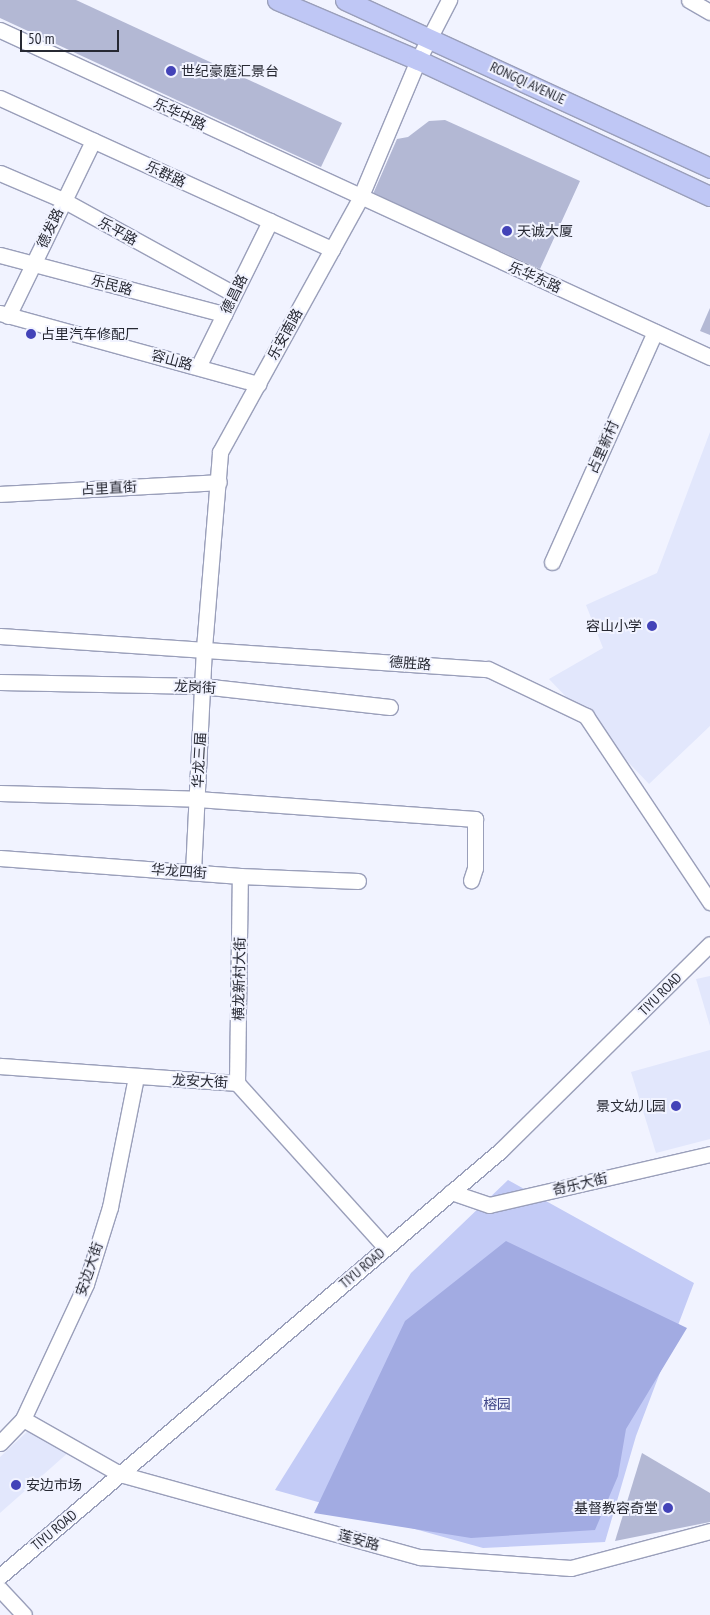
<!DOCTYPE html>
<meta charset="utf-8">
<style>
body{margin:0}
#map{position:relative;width:710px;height:1615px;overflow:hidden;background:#f1f3ff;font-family:"PT Sans Narrow","Noto Sans SC",sans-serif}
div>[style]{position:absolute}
.built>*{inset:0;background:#e2e7fc}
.green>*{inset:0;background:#c3cbf6}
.forest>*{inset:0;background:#a2abe2}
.building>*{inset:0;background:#b3b8d4}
.roads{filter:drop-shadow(1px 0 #9a9fba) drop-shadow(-1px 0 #9a9fba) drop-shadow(0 1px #9a9fba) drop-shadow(0 -1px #9a9fba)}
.minor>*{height:15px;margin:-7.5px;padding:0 7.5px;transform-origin:7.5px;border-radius:7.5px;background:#fff}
.major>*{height:19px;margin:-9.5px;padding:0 9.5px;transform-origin:9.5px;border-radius:9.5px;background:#bfc7f5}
.dots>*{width:14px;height:14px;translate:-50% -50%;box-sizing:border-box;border:2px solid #f1f3ff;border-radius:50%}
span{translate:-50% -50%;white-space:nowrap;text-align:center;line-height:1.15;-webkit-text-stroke:4px #f1f3ff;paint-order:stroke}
.poi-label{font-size:14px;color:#272933}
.left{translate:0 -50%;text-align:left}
.right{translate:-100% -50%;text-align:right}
.street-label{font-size:14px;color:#272933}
.park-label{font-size:14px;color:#3f4588}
.scale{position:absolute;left:20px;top:30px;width:99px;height:22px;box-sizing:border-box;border:2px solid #272933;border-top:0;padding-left:6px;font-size:15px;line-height:18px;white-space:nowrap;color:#272933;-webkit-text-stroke:4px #f1f3ff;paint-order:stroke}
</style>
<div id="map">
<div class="built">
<div style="clip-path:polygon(710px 432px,710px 726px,649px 784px,549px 679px,603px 648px,586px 605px,657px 573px)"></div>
<div style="clip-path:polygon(710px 976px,710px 1026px,696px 979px)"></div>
<div style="clip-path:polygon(710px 1050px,710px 1139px,656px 1153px,631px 1072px)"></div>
<div style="clip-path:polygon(30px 1429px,70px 1451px,0 1513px,0 1457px)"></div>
</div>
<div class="green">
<div style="clip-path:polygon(508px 1180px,694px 1283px,636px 1436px,605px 1542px,483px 1548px,275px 1490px,411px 1273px)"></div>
</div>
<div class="forest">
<div style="clip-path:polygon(506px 1241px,687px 1328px,626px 1429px,618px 1476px,595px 1530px,471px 1538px,314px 1513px,405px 1321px)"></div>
</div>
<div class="building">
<div style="clip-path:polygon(0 0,76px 0,342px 123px,321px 167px,0 18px)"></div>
<div style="clip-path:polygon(445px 120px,580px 181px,540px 269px,373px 194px,397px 139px,408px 137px,429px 121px)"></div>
<div style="clip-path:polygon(710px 308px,710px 335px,700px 331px)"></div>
<div style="clip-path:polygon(642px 1453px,710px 1493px,710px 1522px,615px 1541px)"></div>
</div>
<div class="roads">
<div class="minor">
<div style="left:689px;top:0;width:24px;rotate:30deg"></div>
<div style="left:0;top:30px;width:782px;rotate:24.73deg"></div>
<div style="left:0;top:98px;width:365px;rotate:24.5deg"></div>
<div style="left:0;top:173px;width:69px;rotate:23.2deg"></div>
<div style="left:63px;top:200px;width:195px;rotate:28.8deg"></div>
<div style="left:0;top:255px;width:232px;rotate:14.8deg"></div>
<div style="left:0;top:313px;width:268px;rotate:15.4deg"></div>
<div style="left:8px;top:316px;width:195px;rotate:-64.1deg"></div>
<div style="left:198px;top:367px;width:163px;rotate:-63.7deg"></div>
<div style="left:0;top:494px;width:219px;rotate:-3.1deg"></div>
<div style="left:552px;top:562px;width:252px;rotate:-65.9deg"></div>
<div style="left:0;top:636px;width:489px;rotate:3.9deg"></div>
<div style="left:488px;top:669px;width:109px;rotate:25.6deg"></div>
<div style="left:586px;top:716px;width:224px;rotate:56.3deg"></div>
<div style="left:0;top:682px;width:202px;rotate:1.1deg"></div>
<div style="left:202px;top:686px;width:189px;rotate:6.4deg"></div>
<div style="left:0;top:793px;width:197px;rotate:1.7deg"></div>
<div style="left:197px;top:799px;width:279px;rotate:4.1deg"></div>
<div style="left:475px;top:819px;width:49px;rotate:90deg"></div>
<div style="left:475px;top:868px;width:13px;rotate:108deg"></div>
<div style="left:0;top:858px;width:241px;rotate:4.3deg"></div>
<div style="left:240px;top:876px;width:118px;rotate:2.4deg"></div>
<div style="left:193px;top:872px;width:224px;rotate:-87.2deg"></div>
<div style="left:204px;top:648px;width:197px;rotate:-85.3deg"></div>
<div style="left:220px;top:452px;width:290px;rotate:-61.1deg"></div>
<div style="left:360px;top:198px;width:150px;rotate:-67.2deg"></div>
<div style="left:418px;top:60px;width:68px;rotate:-62.7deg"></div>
<div style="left:0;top:1066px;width:238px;rotate:4.1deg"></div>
<div style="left:237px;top:1083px;width:222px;rotate:47.9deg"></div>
<div style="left:237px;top:1083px;width:207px;rotate:-89.2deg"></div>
<div style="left:451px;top:1192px;width:40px;rotate:18.9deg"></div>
<div style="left:489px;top:1205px;width:227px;rotate:-13deg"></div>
<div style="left:23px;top:1419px;width:112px;rotate:29.6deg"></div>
<div style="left:120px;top:1474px;width:311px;rotate:15.5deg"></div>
<div style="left:420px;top:1557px;width:151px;rotate:4.2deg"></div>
<div style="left:571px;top:1568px;width:144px;rotate:-14.9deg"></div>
<div style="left:0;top:1443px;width:33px;rotate:-46deg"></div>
<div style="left:23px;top:1419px;width:149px;rotate:-65deg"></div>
<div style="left:86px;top:1284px;width:81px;rotate:-72.7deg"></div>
<div style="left:110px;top:1207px;width:133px;rotate:-78.7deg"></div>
<div style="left:0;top:1576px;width:658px;rotate:-40.37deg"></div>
<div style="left:501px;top:1150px;width:293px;rotate:-44.6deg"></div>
<div style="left:0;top:1589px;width:35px;rotate:47deg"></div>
</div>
<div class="major">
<div style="left:277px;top:0;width:153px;rotate:23.1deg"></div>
<div style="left:418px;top:60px;width:322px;rotate:25deg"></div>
<div style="left:345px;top:0;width:402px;rotate:24.7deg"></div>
</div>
</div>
<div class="dots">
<div style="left:171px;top:71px;background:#4343b8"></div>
<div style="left:507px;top:231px;background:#4343b8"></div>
<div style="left:31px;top:334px;background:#4343b8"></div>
<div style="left:652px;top:626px;background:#4343b8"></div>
<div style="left:676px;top:1106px;background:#4343b8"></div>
<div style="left:16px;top:1485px;background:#4343b8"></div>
<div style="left:668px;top:1508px;background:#4343b8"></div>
</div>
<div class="poi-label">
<span class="left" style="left:181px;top:71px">世纪豪庭汇景台</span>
<span class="left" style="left:517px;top:231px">天诚大厦</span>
<span class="left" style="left:41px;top:334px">占里汽车修配厂</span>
<span class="right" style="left:642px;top:626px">容山小学</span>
<span class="right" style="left:666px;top:1106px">景文幼儿园</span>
<span class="left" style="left:26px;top:1485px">安边市场</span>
<span class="right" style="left:658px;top:1508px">基督教容奇堂</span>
</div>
<div class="street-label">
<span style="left:528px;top:83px;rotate:25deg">RONGQI AVENUE</span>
<span style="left:180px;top:114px;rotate:25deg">乐华中路</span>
<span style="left:166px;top:174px;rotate:25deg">乐群路</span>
<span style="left:50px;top:228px;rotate:-65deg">德发路</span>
<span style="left:118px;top:231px;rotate:29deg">乐平路</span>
<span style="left:535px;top:277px;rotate:24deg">乐华东路</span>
<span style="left:112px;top:285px;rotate:15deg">乐民路</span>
<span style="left:234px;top:294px;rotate:-64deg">德昌路</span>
<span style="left:285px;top:334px;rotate:-61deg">乐安南路</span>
<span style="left:172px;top:360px;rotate:15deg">容山路</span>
<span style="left:603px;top:447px;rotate:-66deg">占里新村</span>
<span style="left:109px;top:488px;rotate:-3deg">占里直街</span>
<span style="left:410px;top:663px;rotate:4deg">德胜路</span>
<span style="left:195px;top:687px;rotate:3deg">龙岗街</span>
<span style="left:199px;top:760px;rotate:-87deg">华龙三届</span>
<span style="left:179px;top:871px;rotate:4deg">华龙四街</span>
<span style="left:239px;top:979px;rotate:-89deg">横龙新村大街</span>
<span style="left:660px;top:994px;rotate:-45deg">TIYU ROAD</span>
<span style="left:200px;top:1081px;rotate:3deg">龙安大街</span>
<span style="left:580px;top:1184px;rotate:-13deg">奇乐大街</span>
<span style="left:362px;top:1268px;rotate:-40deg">TIYU ROAD</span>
<span style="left:89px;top:1269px;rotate:-71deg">安边大街</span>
<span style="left:54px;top:1530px;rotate:-40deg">TIYU ROAD</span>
<span style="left:359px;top:1540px;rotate:15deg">莲安路</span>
</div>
<div class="park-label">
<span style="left:497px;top:1404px">榕园</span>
</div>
<div class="scale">50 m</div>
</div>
